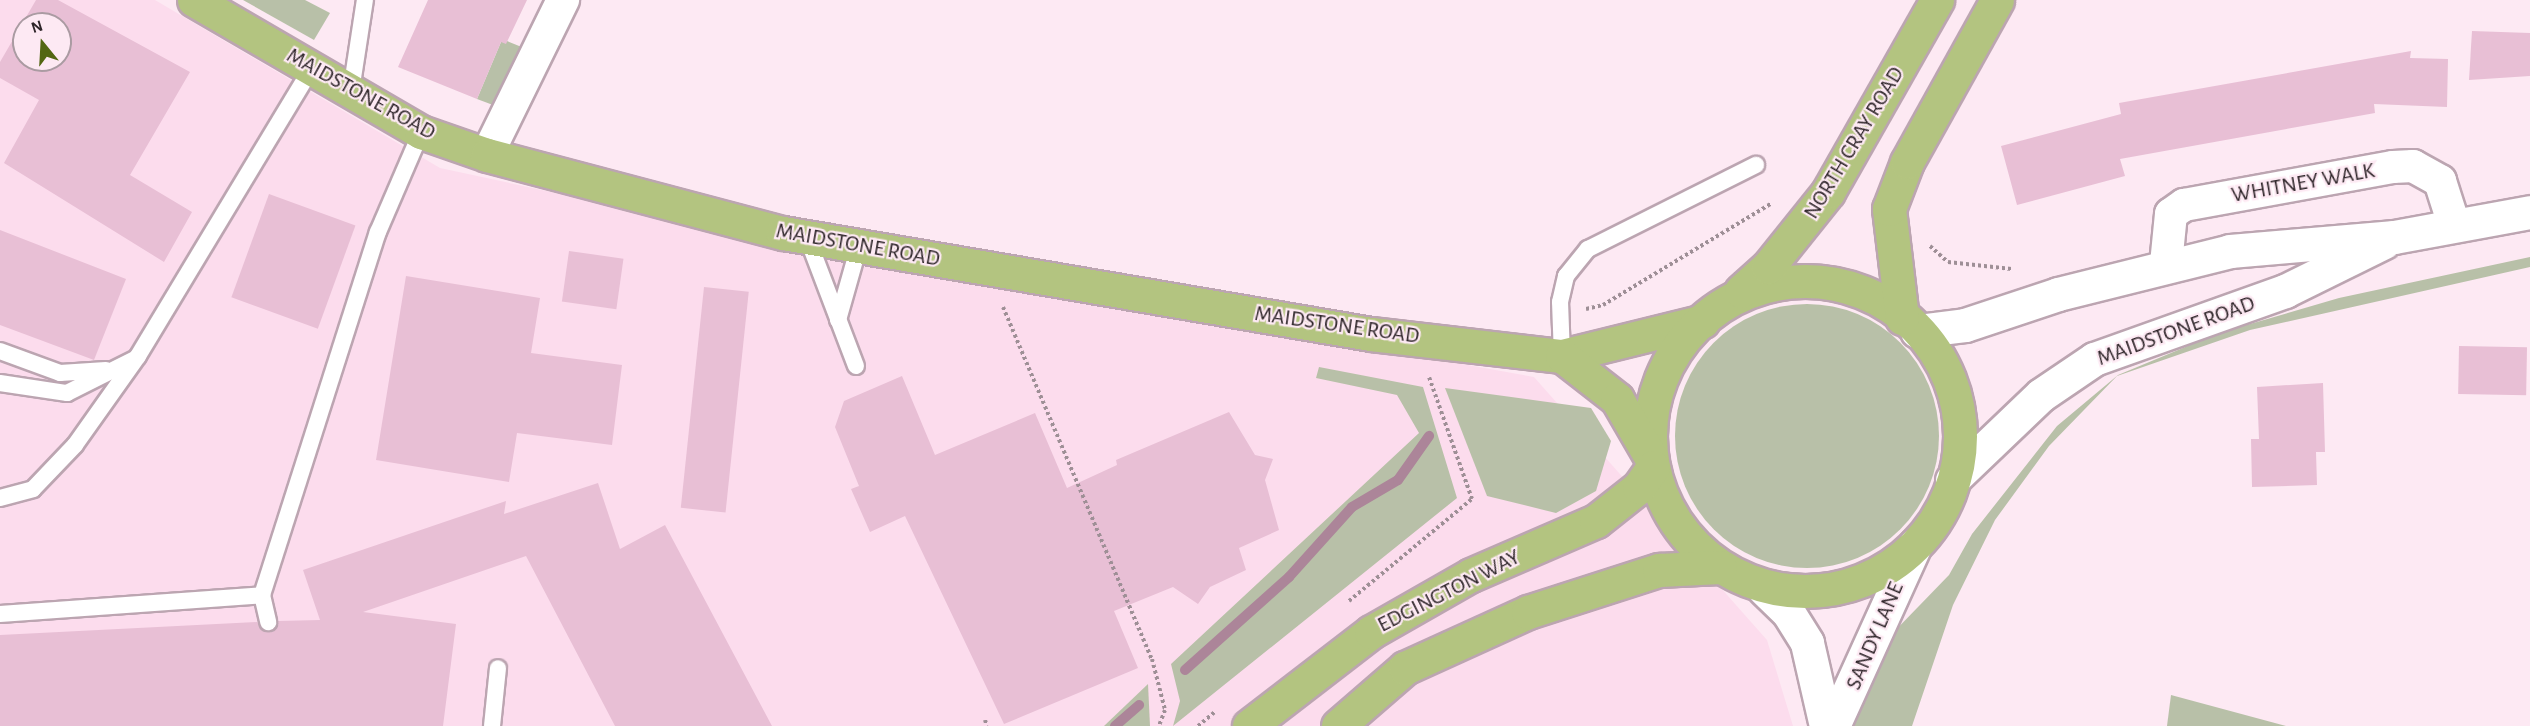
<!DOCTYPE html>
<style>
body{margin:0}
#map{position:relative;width:2530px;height:726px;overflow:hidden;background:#fde9f3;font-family:"Alegreya Sans",sans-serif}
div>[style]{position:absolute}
.built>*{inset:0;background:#fcdced}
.green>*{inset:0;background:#b8c0a8}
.round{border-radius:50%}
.stream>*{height:10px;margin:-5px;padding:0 5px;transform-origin:5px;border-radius:5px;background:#ac8599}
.building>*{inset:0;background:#e8bfd5;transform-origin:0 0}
.path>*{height:4px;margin-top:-2px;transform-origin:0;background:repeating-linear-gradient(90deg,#9e8f96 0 3px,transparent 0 6px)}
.roads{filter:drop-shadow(2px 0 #bca5b1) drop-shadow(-2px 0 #bca5b1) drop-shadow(0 2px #bca5b1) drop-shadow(0 -2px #bca5b1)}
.service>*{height:16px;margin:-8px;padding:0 8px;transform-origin:8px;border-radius:8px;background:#fff}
.minor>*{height:32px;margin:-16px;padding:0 16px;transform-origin:16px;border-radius:16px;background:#fff}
.tertiary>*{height:33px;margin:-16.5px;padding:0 16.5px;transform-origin:16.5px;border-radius:16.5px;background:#fff}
.secondary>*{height:33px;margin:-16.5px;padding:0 16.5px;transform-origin:16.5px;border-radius:16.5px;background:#fff}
.primary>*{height:33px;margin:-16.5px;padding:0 16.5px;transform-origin:16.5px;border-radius:16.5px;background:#b3c480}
.primary>.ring{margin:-16.5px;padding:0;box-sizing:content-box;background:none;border:33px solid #b3c480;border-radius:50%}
span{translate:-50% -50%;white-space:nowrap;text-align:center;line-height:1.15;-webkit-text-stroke:4.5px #fde9f3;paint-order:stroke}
.street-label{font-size:22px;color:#2e2529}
.north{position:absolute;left:12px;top:12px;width:60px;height:60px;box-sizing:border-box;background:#fde9f3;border:2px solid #aa9ba2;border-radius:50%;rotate:342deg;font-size:16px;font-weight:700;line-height:24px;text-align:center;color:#2e2529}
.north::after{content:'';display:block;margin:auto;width:21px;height:27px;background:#536612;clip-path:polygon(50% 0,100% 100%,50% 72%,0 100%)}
</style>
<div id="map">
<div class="built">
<div style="clip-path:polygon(evenodd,0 0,155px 0,440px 168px,756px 236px,1534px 377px,1767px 640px,1793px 726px,0 726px,0 0,24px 24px,60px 24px,60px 60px,24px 60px,24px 24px)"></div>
</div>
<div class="green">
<div style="clip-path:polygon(243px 0,305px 0,330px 13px,314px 40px)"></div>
<div style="clip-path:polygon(507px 41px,529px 50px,501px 108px,477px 99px,501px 42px)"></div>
<div style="clip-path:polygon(2530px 257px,2530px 267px,2250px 330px,2117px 376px,2049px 446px,1995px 520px,1953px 605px,1912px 726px,1854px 726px,1887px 639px,1949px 575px,1972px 534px,2057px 426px,2118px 375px,2219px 333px,2339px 298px)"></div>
<div class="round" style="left:1675px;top:304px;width:264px;height:264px"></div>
<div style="clip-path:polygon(1319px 367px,1423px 387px,1457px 498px,1173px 726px,1180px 701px,1171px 664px,1419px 433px,1397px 395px,1316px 378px)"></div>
<div style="clip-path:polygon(1445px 388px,1591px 408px,1611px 441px,1596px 491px,1556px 513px,1487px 496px)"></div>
<div style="clip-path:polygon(1148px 684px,1150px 726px,1104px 726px)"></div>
<div style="clip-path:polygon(2171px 695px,2286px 726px,2167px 726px)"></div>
</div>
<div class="stream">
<div style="left:1185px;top:670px;width:140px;rotate:-41.8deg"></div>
<div style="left:1289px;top:577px;width:94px;rotate:-48deg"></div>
<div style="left:1352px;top:507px;width:53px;rotate:-30.4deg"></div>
<div style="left:1398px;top:480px;width:54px;rotate:-54.8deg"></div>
<div style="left:1115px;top:726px;width:32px;rotate:-41deg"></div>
</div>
<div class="building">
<div style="clip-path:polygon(evenodd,36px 0,58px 0,190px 72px,130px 175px,192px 212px,164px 262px,4px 163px,39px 100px,0 78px,0 62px,36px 0,24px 24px,60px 24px,60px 60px,24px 60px,24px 24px)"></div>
<div style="clip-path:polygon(428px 0,527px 0,506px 44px,501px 42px,477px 99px,398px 67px)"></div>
<div style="clip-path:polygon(2472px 31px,2530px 33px,2530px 76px,2469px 80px)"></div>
<div style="clip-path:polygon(2411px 51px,2410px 58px,2448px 59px,2447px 107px,2374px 104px,2375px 113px,2120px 159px,2125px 176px,2017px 205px,2001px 146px,2121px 114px,2119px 103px)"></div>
<div style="left:269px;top:194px;width:92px;height:110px;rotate:20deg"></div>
<div style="clip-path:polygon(0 230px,126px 279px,94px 360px,0 325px)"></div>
<div style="left:569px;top:251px;width:55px;height:51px;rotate:8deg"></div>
<div style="clip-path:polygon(406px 276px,540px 298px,531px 353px,622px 365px,612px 445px,517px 433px,509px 482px,376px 460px)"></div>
<div style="left:704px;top:287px;width:45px;height:222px;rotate:6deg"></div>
<div style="left:2459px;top:346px;width:68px;height:48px;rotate:1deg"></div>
<div style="clip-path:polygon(902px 376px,935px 455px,1035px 413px,1067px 488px,1117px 465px,1116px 460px,1229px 412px,1255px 455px,1273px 459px,1265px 480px,1279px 530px,1239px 548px,1246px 570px,1210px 587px,1198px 604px,1173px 587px,1114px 611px,1138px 668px,1004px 724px,905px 516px,870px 532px,851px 489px,859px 486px,835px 427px,844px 401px)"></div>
<div style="clip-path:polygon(2323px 383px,2325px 452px,2316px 452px,2317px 485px,2252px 487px,2251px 439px,2259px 439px,2257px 387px)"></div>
<div style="clip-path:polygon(598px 483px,620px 549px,665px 525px,772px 726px,615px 726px,526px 556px,363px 612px,456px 624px,443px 726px,0 726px,0 635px,257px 622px,270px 632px,278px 621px,320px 620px,303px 570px,506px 501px,504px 514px)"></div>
</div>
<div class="path">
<div style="left:1930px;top:246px;width:24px;rotate:42deg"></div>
<div style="left:1948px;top:262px;width:64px;rotate:6.2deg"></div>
<div style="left:1003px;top:307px;width:382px;rotate:67.1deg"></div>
<div style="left:1152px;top:659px;width:53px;rotate:75.7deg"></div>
<div style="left:1165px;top:710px;width:17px;rotate:111deg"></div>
<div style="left:1586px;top:309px;width:17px;rotate:-13deg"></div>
<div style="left:1603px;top:305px;width:197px;rotate:-31.1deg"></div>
<div style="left:1349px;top:601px;width:160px;rotate:-39.7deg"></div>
<div style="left:1472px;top:499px;width:129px;rotate:-109.4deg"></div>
<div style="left:985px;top:720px;width:6px;rotate:72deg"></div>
<div style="left:1198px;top:726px;width:23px;rotate:-40deg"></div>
</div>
<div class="roads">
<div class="service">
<div style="left:351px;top:91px;width:92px;rotate:-81.3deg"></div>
<div style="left:807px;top:237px;width:138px;rotate:69.2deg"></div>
<div style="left:838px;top:320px;width:77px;rotate:-74.2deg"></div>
<div style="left:0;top:351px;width:64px;rotate:20.1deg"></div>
<div style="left:60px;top:373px;width:46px;rotate:-3.7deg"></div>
<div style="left:1562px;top:356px;width:54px;rotate:-92.1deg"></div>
<div style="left:1560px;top:302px;width:27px;rotate:-77deg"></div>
<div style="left:1566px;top:276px;width:35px;rotate:-51deg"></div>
<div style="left:1588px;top:249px;width:188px;rotate:-26.6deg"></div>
<div style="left:0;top:383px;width:68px;rotate:8.5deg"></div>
<div style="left:67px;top:393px;width:74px;rotate:-26.6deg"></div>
<div style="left:0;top:498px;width:34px;rotate:-15deg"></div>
<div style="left:33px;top:489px;width:61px;rotate:-46.3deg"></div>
<div style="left:75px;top:445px;width:109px;rotate:-54.7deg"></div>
<div style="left:138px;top:356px;width:336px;rotate:-58.9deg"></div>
<div style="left:262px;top:595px;width:381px;rotate:-72.3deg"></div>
<div style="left:378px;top:232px;width:109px;rotate:-66.7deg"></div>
<div style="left:0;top:614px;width:263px;rotate:-4.1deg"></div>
<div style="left:262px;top:595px;width:28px;rotate:77deg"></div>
<div style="left:492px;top:726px;width:58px;rotate:-84.1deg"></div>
</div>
<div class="minor">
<div style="left:487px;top:155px;width:173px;rotate:-63.9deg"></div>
<div style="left:2166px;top:264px;width:50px;rotate:-84.3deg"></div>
<div style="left:2171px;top:214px;width:16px;rotate:-35deg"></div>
<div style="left:2184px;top:205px;width:212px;rotate:-10.3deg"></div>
<div style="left:2393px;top:167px;width:20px;rotate:-3deg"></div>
<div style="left:2413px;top:166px;width:31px;rotate:29deg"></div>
<div style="left:2440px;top:181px;width:46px;rotate:72.3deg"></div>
</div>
<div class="tertiary">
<div style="left:1764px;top:589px;width:33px;rotate:44deg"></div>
<div style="left:1788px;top:612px;width:36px;rotate:58deg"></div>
<div style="left:1807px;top:643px;width:85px;rotate:77.1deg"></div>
<div style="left:1833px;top:726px;width:199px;rotate:-65.6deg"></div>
</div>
<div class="secondary">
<div style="left:1917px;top:331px;width:48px;rotate:-7.1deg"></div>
<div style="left:1965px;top:325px;width:98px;rotate:-18.4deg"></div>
<div style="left:2058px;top:294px;width:177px;rotate:-14deg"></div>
<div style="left:2230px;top:251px;width:165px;rotate:-4.9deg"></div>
<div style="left:2394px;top:237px;width:138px;rotate:-10.4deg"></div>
<div style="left:1952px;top:480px;width:123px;rotate:-43.7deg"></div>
<div style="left:2041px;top:395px;width:64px;rotate:-34.2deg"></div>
<div style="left:2094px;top:359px;width:203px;rotate:-19.6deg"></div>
<div style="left:2285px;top:291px;width:110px;rotate:-26.3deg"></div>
</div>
<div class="primary">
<div style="left:194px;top:0;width:263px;rotate:30.2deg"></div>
<div style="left:421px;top:132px;width:70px;rotate:19.2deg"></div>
<div style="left:487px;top:155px;width:306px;rotate:14.8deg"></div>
<div style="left:783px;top:233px;width:597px;rotate:9.75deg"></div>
<div style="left:1371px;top:334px;width:192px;rotate:6.6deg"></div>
<div style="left:1562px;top:356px;width:145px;rotate:-13.9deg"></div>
<div class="ring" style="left:1650px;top:281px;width:277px;height:277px"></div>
<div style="left:1741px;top:291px;width:36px;rotate:-42deg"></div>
<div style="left:1768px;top:267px;width:96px;rotate:-51.3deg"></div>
<div style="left:1828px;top:192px;width:221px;rotate:-60.4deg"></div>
<div style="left:1902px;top:318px;width:110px;rotate:-96.8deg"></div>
<div style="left:1889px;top:209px;width:50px;rotate:-69deg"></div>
<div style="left:1907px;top:162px;width:185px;rotate:-60.9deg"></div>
<div style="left:1562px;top:356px;width:70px;rotate:38deg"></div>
<div style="left:1617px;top:399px;width:66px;rotate:59.9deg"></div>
<div style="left:1249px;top:726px;width:154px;rotate:-37.6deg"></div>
<div style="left:1371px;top:632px;width:115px;rotate:-29.7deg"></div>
<div style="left:1471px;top:575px;width:136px;rotate:-23.4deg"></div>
<div style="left:1596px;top:521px;width:55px;rotate:-38.3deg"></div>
<div style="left:1639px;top:487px;width:24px;rotate:-55deg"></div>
<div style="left:1338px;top:726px;width:89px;rotate:-40.9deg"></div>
<div style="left:1405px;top:668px;width:135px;rotate:-24.5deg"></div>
<div style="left:1528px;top:612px;width:138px;rotate:-17.8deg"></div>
<div style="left:1659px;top:570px;width:61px;rotate:-2.8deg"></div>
</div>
</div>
<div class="street-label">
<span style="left:361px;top:94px;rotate:29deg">MAIDSTONE ROAD</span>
<span style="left:1854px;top:143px;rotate:-59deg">NORTH CRAY ROAD</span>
<span style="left:2303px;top:183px;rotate:-10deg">WHITNEY WALK</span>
<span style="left:858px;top:245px;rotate:10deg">MAIDSTONE ROAD</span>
<span style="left:1337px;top:325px;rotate:8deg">MAIDSTONE ROAD</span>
<span style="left:2176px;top:331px;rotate:-20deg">MAIDSTONE ROAD</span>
<span style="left:1449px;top:591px;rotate:-27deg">EDGINGTON WAY</span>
<span style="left:1875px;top:636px;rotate:-67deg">SANDY LANE</span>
</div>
<div class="north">N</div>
</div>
